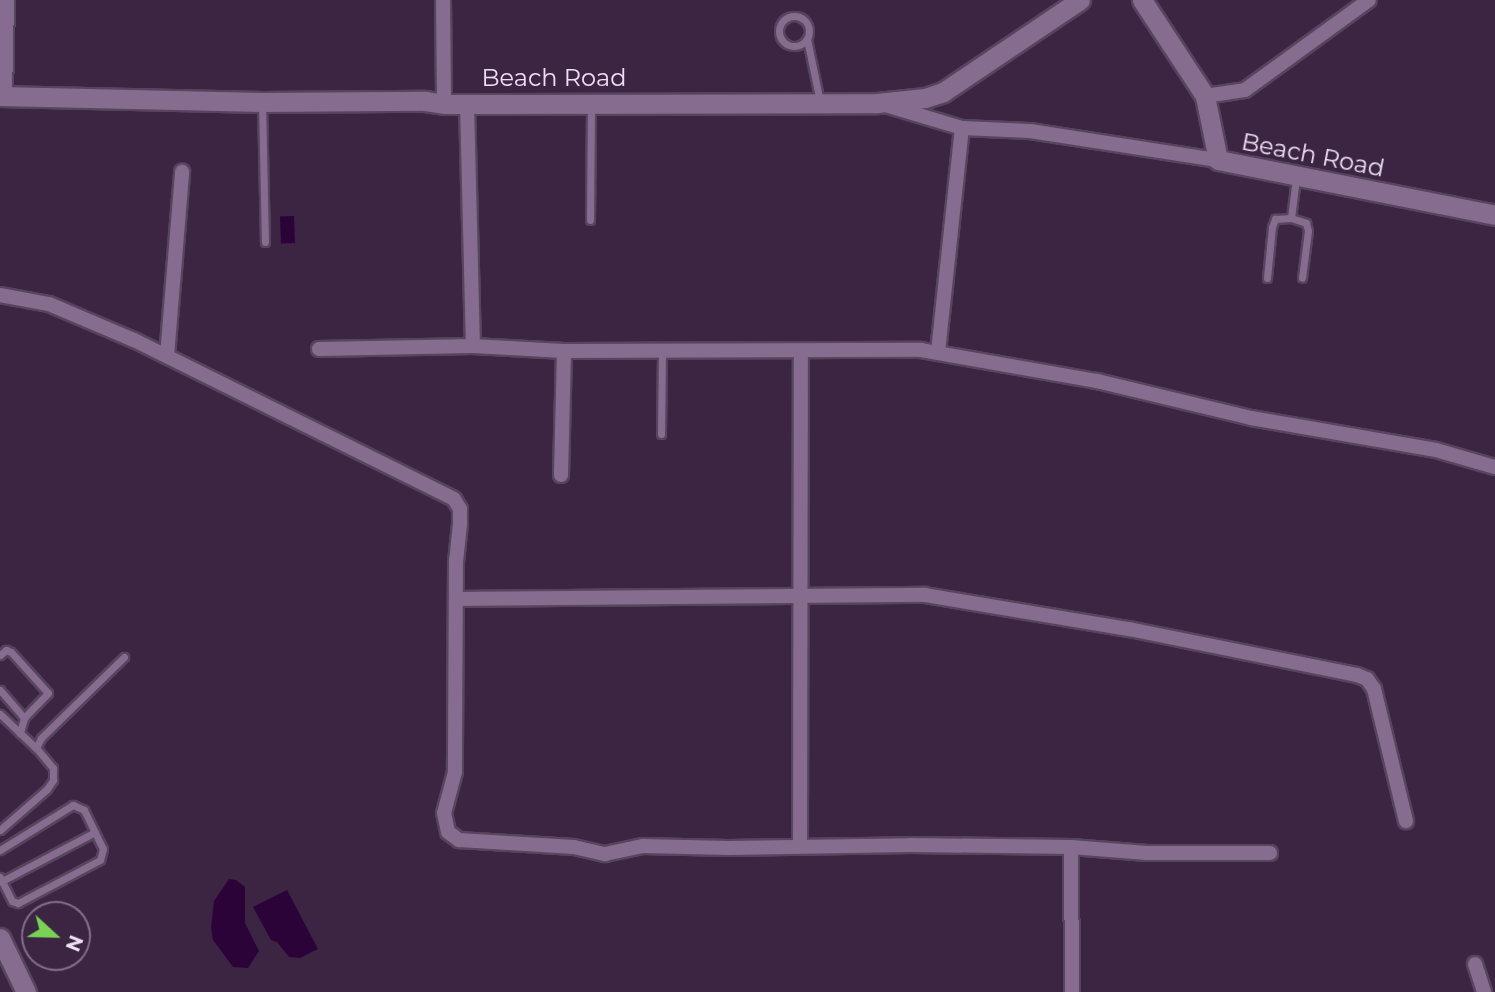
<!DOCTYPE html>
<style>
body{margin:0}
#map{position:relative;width:1495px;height:992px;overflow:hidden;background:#3b2543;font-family:Montserrat,sans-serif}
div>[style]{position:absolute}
.water>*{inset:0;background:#2c0338;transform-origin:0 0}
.roads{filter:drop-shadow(2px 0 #57445e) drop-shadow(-2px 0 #57445e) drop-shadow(0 2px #57445e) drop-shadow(0 -2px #57445e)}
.lane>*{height:7px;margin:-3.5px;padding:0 3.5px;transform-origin:3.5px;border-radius:3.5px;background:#866d8f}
.lane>.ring{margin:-3.5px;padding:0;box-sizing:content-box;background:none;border:7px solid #866d8f;border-radius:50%}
.street>*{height:14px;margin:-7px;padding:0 7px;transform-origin:7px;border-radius:7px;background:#866d8f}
.secondary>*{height:19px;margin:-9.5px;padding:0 9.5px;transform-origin:9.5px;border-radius:9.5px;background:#866d8f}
span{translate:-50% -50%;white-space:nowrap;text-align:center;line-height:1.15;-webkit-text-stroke:7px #3b2543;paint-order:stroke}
.street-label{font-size:24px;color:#eedff3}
.north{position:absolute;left:21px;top:901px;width:70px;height:70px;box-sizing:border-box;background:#3b2543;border:2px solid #836f89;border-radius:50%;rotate:112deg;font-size:19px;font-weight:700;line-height:28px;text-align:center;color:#eedff3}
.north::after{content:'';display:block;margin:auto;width:24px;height:32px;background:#7bd155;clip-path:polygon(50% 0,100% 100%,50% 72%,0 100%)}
</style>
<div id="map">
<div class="water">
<div style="left:294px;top:216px;width:27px;height:14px;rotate:88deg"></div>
<div style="clip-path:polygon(229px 879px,236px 880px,245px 887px,245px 923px,259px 951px,248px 968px,233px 967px,213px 940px,211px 927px,214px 901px)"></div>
<div style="clip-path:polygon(287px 890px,318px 949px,300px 958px,289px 957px,277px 942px,271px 940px,253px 907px)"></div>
</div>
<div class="roads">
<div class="lane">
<div class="ring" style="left:779px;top:16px;width:23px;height:23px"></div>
<div style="left:807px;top:39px;width:64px;rotate:78.3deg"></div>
<div style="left:262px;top:102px;width:140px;rotate:88.8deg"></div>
<div style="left:1296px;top:178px;width:40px;rotate:97.1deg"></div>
<div style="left:1291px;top:218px;width:16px;rotate:18deg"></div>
<div style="left:1306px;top:223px;width:8px;rotate:76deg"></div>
<div style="left:1308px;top:231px;width:47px;rotate:97.3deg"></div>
<div style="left:590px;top:220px;width:113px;rotate:-89.5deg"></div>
<div style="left:1267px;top:278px;width:51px;rotate:-84.4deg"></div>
<div style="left:1272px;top:227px;width:9px;rotate:-69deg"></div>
<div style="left:1275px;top:219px;width:16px;rotate:-4deg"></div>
<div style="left:661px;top:434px;width:83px;rotate:-89.3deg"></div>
<div style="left:0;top:655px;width:8px;rotate:-40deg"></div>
<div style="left:6px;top:650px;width:5px;rotate:22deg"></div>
<div style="left:11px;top:652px;width:55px;rotate:47.9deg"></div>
<div style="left:48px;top:693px;width:35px;rotate:134deg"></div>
<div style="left:24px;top:718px;width:16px;rotate:105deg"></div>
<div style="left:0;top:690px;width:37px;rotate:49deg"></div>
<div style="left:0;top:714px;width:50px;rotate:43.4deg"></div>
<div style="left:0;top:830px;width:62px;rotate:-41.1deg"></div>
<div style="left:47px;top:789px;width:11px;rotate:-56deg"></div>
<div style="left:53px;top:780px;width:12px;rotate:-90deg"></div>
<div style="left:53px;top:768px;width:26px;rotate:-130deg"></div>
<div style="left:36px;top:748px;width:11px;rotate:-63deg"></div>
<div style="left:41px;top:738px;width:116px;rotate:-44.3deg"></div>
<div style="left:0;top:850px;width:86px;rotate:-31.7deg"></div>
<div style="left:73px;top:805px;width:12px;rotate:24deg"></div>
<div style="left:84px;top:810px;width:43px;rotate:64deg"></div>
<div style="left:103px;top:849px;width:11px;rotate:105deg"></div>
<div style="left:100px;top:860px;width:93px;rotate:152.3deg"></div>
<div style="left:18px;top:903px;width:6px;rotate:-162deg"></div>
<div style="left:12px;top:901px;width:27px;rotate:-117deg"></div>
<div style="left:2px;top:881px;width:105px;rotate:-27.8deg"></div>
</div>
<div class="street">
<div style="left:443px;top:0;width:104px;rotate:89.4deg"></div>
<div style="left:1205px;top:96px;width:40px;rotate:-8.5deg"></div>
<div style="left:1245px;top:90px;width:153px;rotate:-36deg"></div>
<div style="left:467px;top:103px;width:243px;rotate:88.6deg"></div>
<div style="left:882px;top:104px;width:84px;rotate:16.7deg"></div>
<div style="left:962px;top:128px;width:68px;rotate:2.5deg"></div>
<div style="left:1030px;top:131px;width:190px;rotate:8.8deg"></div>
<div style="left:0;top:295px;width:50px;rotate:10.4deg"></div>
<div style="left:49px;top:304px;width:92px;rotate:23deg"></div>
<div style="left:134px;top:340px;width:357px;rotate:26.4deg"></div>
<div style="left:454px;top:499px;width:12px;rotate:59deg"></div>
<div style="left:460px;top:509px;width:15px;rotate:90deg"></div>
<div style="left:460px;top:524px;width:36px;rotate:96deg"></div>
<div style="left:456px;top:560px;width:212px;rotate:90.3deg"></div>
<div style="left:455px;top:772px;width:42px;rotate:105deg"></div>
<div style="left:444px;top:813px;width:19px;rotate:78deg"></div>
<div style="left:448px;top:832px;width:14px;rotate:36deg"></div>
<div style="left:459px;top:840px;width:115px;rotate:3.5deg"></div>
<div style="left:574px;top:847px;width:32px;rotate:13deg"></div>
<div style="left:605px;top:854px;width:39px;rotate:-12deg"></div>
<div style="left:643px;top:846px;width:85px;rotate:1.3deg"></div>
<div style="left:728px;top:848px;width:183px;rotate:-0.9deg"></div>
<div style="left:911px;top:845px;width:160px;rotate:0.7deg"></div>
<div style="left:1071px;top:847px;width:76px;rotate:4.5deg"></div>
<div style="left:1147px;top:853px;width:123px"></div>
<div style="left:319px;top:349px;width:154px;rotate:-1.1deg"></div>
<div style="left:473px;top:346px;width:91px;rotate:3.1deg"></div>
<div style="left:564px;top:351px;width:357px;rotate:-0.2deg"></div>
<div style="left:921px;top:350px;width:179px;rotate:10deg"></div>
<div style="left:1097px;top:381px;width:158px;rotate:13.5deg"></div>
<div style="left:1251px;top:418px;width:188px;rotate:9.8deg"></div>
<div style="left:1436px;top:450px;width:61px;rotate:16.1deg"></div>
<div style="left:938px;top:352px;width:225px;rotate:-83.9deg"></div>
<div style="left:167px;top:356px;width:185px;rotate:-85.3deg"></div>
<div style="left:561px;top:475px;width:124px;rotate:-88.6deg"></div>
<div style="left:457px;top:599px;width:468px;rotate:-0.5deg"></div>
<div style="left:925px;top:595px;width:207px;rotate:9.5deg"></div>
<div style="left:1129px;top:629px;width:233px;rotate:11.4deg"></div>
<div style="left:1357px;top:675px;width:11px;rotate:22deg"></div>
<div style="left:1367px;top:679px;width:12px;rotate:55deg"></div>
<div style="left:1374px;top:689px;width:136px;rotate:76.4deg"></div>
<div style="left:800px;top:846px;width:495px;rotate:-89.9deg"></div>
<div style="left:1071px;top:847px;width:145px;rotate:89.6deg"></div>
<div style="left:1475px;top:964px;width:29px;rotate:72deg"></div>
</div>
<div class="secondary">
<div style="left:1142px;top:0;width:115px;rotate:56.7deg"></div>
<div style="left:1205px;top:96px;width:65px;rotate:78.5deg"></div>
<div style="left:1218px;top:160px;width:282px;rotate:11.2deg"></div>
<div style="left:0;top:96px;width:262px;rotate:1.3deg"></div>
<div style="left:262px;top:102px;width:163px;rotate:-0.4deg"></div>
<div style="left:425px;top:101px;width:19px;rotate:9deg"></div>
<div style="left:444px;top:104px;width:433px;rotate:-0.1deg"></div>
<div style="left:877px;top:103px;width:48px;rotate:-5.9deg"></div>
<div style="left:925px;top:98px;width:19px;rotate:-18deg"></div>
<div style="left:943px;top:92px;width:165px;rotate:-33.9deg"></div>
<div style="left:2px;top:96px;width:96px;rotate:-88.8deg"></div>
<div style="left:0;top:938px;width:60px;rotate:64.3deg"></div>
</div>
</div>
<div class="street-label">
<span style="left:554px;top:78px">Beach Road</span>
<span style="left:1313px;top:155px;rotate:11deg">Beach Road</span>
</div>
<div class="north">N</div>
</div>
